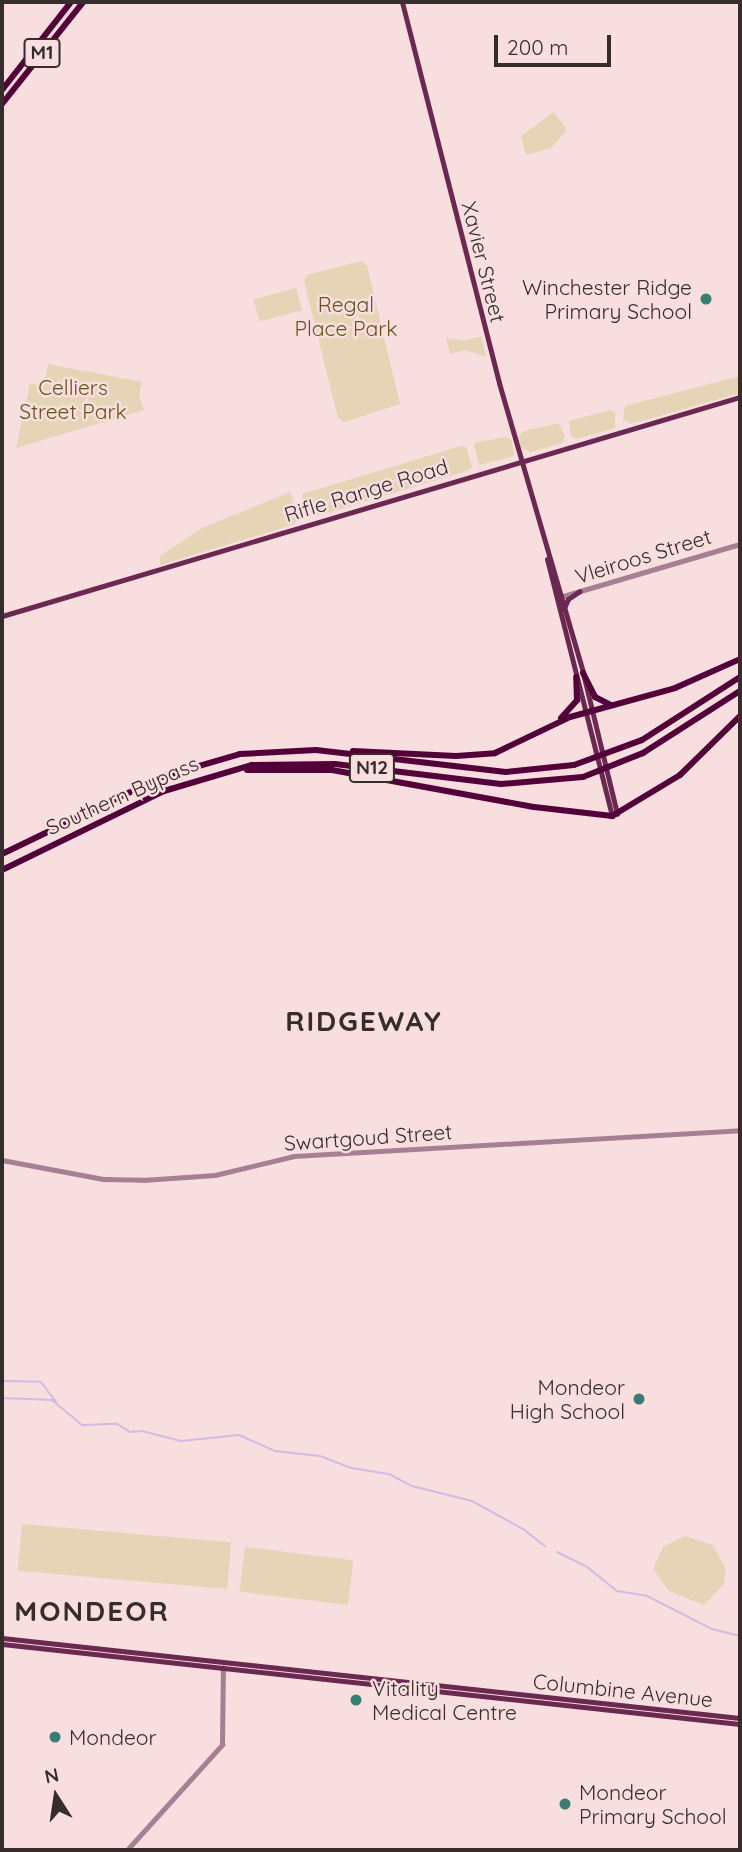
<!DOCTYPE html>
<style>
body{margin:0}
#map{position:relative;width:742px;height:1852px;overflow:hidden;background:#f8dede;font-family:Quicksand,sans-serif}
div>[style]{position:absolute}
.green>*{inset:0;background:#e5d5b6;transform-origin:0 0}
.stream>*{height:2px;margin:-1px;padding:0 1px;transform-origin:1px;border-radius:1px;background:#d4bae5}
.minor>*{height:4.5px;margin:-2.25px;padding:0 2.25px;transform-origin:2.25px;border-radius:2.25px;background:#a67f94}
.major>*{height:5px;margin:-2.5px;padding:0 2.5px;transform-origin:2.5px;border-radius:2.5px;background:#6b2951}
.highway>*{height:6px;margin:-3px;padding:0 3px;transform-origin:3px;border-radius:3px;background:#53003a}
.dots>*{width:19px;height:19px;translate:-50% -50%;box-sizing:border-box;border:4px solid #f8dede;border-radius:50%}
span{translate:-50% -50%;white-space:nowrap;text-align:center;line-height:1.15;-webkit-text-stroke:5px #f8dede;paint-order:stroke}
.shield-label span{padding:2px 5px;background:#f8dede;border:2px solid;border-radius:5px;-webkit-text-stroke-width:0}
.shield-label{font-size:19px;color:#362c2c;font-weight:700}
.street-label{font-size:21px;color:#362c2c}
.poi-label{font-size:21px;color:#362c2c}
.right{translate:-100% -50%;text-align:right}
.left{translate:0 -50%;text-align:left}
.park-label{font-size:21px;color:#69511c}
.district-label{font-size:28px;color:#362c2c;font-weight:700;letter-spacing:2px}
.frame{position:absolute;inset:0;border:4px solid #362c2c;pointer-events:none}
.north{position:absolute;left:21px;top:1761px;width:70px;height:70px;-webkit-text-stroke:5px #f8dede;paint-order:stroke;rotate:348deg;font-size:19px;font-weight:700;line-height:28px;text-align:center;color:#362c2c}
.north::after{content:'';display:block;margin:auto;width:24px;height:32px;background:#362c2c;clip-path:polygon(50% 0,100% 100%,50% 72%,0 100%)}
.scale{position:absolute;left:494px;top:35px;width:117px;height:32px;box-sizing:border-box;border:4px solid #362c2c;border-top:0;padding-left:9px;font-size:21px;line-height:24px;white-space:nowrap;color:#362c2c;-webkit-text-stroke:5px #f8dede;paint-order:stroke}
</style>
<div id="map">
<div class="green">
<div style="clip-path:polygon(554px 112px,567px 130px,551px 148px,526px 155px,521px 136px)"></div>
<div style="clip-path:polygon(361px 261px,367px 266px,400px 404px,345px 422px,338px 418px,304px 281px,307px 275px)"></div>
<div style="left:296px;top:288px;width:23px;height:44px;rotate:75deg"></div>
<div style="clip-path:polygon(481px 336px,486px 357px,466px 350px,450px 354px,446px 338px,464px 341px)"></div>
<div style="clip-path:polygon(48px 364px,142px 382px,139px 396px,144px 410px,16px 448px,30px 384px,44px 385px)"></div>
<div style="clip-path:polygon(740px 376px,740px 393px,631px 424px,623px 420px,625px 406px)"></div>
<div style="clip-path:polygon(610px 410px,615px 412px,615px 428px,577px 439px,571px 436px,569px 421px)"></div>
<div style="clip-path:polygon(559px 423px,565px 437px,562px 443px,531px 452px,520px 447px,518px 438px,524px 431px)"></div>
<div style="clip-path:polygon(506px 437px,512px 441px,514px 456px,479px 465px,474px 443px)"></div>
<div style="clip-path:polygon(461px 446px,466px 447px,472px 467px,467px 471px,314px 517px,305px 515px,302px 494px)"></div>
<div style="clip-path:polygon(290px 492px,299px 518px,295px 524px,160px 565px,160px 556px,202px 528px)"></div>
<div style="left:22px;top:1524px;width:210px;height:47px;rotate:5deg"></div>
<div style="clip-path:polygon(685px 1536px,713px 1545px,726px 1570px,724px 1584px,704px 1605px,669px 1591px,653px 1569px,663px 1547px)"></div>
<div style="left:245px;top:1547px;width:109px;height:45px;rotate:7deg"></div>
</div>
<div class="stream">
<div style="left:2px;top:1381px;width:39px;rotate:1deg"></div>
<div style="left:41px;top:1382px;width:25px;rotate:53deg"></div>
<div style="left:2px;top:1398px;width:50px;rotate:2.3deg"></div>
<div style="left:52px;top:1400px;width:39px;rotate:40deg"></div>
<div style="left:82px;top:1425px;width:35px;rotate:-2deg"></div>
<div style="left:117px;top:1424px;width:15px;rotate:32deg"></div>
<div style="left:130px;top:1432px;width:12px;rotate:-5deg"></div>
<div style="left:142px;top:1431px;width:40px;rotate:14.4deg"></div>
<div style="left:181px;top:1441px;width:58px;rotate:-5.9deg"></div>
<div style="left:239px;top:1435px;width:39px;rotate:24deg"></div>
<div style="left:275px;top:1451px;width:45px;rotate:6.3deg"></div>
<div style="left:320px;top:1456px;width:33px;rotate:21deg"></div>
<div style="left:351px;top:1468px;width:38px;rotate:9deg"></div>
<div style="left:389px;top:1474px;width:26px;rotate:28deg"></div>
<div style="left:412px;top:1486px;width:62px;rotate:14deg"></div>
<div style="left:472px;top:1501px;width:58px;rotate:28.8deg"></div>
<div style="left:523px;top:1529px;width:28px;rotate:38deg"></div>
<div style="left:557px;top:1552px;width:32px;rotate:26deg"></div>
<div style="left:586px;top:1566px;width:40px;rotate:39deg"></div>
<div style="left:617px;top:1591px;width:30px;rotate:9deg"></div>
<div style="left:647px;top:1596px;width:73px;rotate:26.9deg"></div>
<div style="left:712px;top:1629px;width:29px;rotate:14deg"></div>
</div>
<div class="minor">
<div style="left:560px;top:597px;width:188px;rotate:-16.4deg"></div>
<div style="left:2px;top:1160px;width:104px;rotate:10.6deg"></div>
<div style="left:104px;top:1179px;width:39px;rotate:1deg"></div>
<div style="left:143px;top:1180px;width:72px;rotate:-4deg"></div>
<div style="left:215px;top:1175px;width:81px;rotate:-13.5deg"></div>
<div style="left:294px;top:1156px;width:447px;rotate:-3.3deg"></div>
<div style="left:127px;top:1850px;width:142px;rotate:-47.9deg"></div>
<div style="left:222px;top:1745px;width:77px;rotate:-89.3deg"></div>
</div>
<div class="major">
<div style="left:402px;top:2px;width:393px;rotate:75.7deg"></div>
<div style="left:499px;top:383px;width:302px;rotate:73.8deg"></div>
<div style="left:583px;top:673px;width:145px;rotate:76.4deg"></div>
<div style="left:547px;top:559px;width:265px;rotate:75.8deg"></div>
<div style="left:564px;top:608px;width:10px;rotate:-66deg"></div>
<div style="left:568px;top:599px;width:14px;rotate:-34deg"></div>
<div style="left:2px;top:616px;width:770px;rotate:-16.53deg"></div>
<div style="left:2px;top:1638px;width:742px;rotate:6.19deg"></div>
<div style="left:2px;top:1644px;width:742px;rotate:6.19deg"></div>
</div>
<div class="highway">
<div style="left:2px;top:90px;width:112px;rotate:-51.9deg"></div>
<div style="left:2px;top:104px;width:130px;rotate:-51.5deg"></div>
<div style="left:583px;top:673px;width:27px;rotate:63deg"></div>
<div style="left:595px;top:697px;width:18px;rotate:27deg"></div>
<div style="left:561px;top:718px;width:24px;rotate:-48deg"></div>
<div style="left:577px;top:700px;width:23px;rotate:-92deg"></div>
<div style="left:353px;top:751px;width:103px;rotate:2.8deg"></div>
<div style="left:456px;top:756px;width:39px;rotate:-4deg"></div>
<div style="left:495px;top:753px;width:83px;rotate:-25.6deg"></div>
<div style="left:570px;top:717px;width:109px;rotate:-15.4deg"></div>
<div style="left:675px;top:688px;width:71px;rotate:-24deg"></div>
<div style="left:247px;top:770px;width:85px"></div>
<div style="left:332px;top:770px;width:205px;rotate:10.4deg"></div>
<div style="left:534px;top:807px;width:79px;rotate:6.6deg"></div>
<div style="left:612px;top:816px;width:79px;rotate:-31.1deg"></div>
<div style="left:680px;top:775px;width:84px;rotate:-44.5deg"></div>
<div style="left:2px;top:854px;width:177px;rotate:-25.8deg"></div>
<div style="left:161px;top:777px;width:82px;rotate:-16.2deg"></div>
<div style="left:240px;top:754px;width:76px;rotate:-3deg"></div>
<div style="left:316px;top:750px;width:191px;rotate:6.6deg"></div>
<div style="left:506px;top:772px;width:68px;rotate:-5.9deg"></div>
<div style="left:574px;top:765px;width:72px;rotate:-20.2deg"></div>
<div style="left:642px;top:740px;width:117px;rotate:-32.7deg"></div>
<div style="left:2px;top:870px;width:180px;rotate:-26deg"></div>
<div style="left:164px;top:791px;width:92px;rotate:-16.5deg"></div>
<div style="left:252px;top:765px;width:83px;rotate:-0.7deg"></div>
<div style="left:335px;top:764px;width:167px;rotate:6.9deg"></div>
<div style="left:501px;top:784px;width:82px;rotate:-4.9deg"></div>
<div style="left:583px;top:777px;width:65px;rotate:-21.8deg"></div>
<div style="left:643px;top:753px;width:115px;rotate:-32.6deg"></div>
</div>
<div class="dots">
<div style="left:706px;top:299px;background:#377d74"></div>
<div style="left:639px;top:1399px;background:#377d74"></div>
<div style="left:356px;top:1700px;background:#377d74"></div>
<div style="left:55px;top:1737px;background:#377d74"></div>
<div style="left:565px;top:1804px;background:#377d74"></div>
</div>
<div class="shield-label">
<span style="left:42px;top:53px">M1</span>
<span style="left:372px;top:768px">N12</span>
</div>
<div class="street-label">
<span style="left:484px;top:262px;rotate:76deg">Xavier Street</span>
<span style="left:366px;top:490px;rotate:-17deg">Rifle Range Road</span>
<span style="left:643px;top:556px;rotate:-17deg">Vleiroos Street</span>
<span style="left:122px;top:795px;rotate:-24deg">Southern Bypass</span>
<span style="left:368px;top:1137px;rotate:-4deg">Swartgoud Street</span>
<span style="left:623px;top:1690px;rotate:6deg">Columbine Avenue</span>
</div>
<div class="poi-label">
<span class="right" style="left:692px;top:299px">Winchester Ridge<br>Primary School</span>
<span class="right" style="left:625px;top:1399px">Mondeor<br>High School</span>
<span class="left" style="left:372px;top:1700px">Vitality<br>Medical Centre</span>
<span class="left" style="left:69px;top:1737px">Mondeor</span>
<span class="left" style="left:579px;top:1804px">Mondeor<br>Primary School</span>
</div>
<div class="park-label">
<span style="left:346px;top:316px">Regal<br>Place Park</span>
<span style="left:73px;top:399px">Celliers<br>Street Park</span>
</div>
<div class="district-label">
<span style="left:364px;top:1021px">RIDGEWAY</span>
<span style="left:92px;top:1611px">MONDEOR</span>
</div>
<div class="frame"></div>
<div class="north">N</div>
<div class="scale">200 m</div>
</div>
